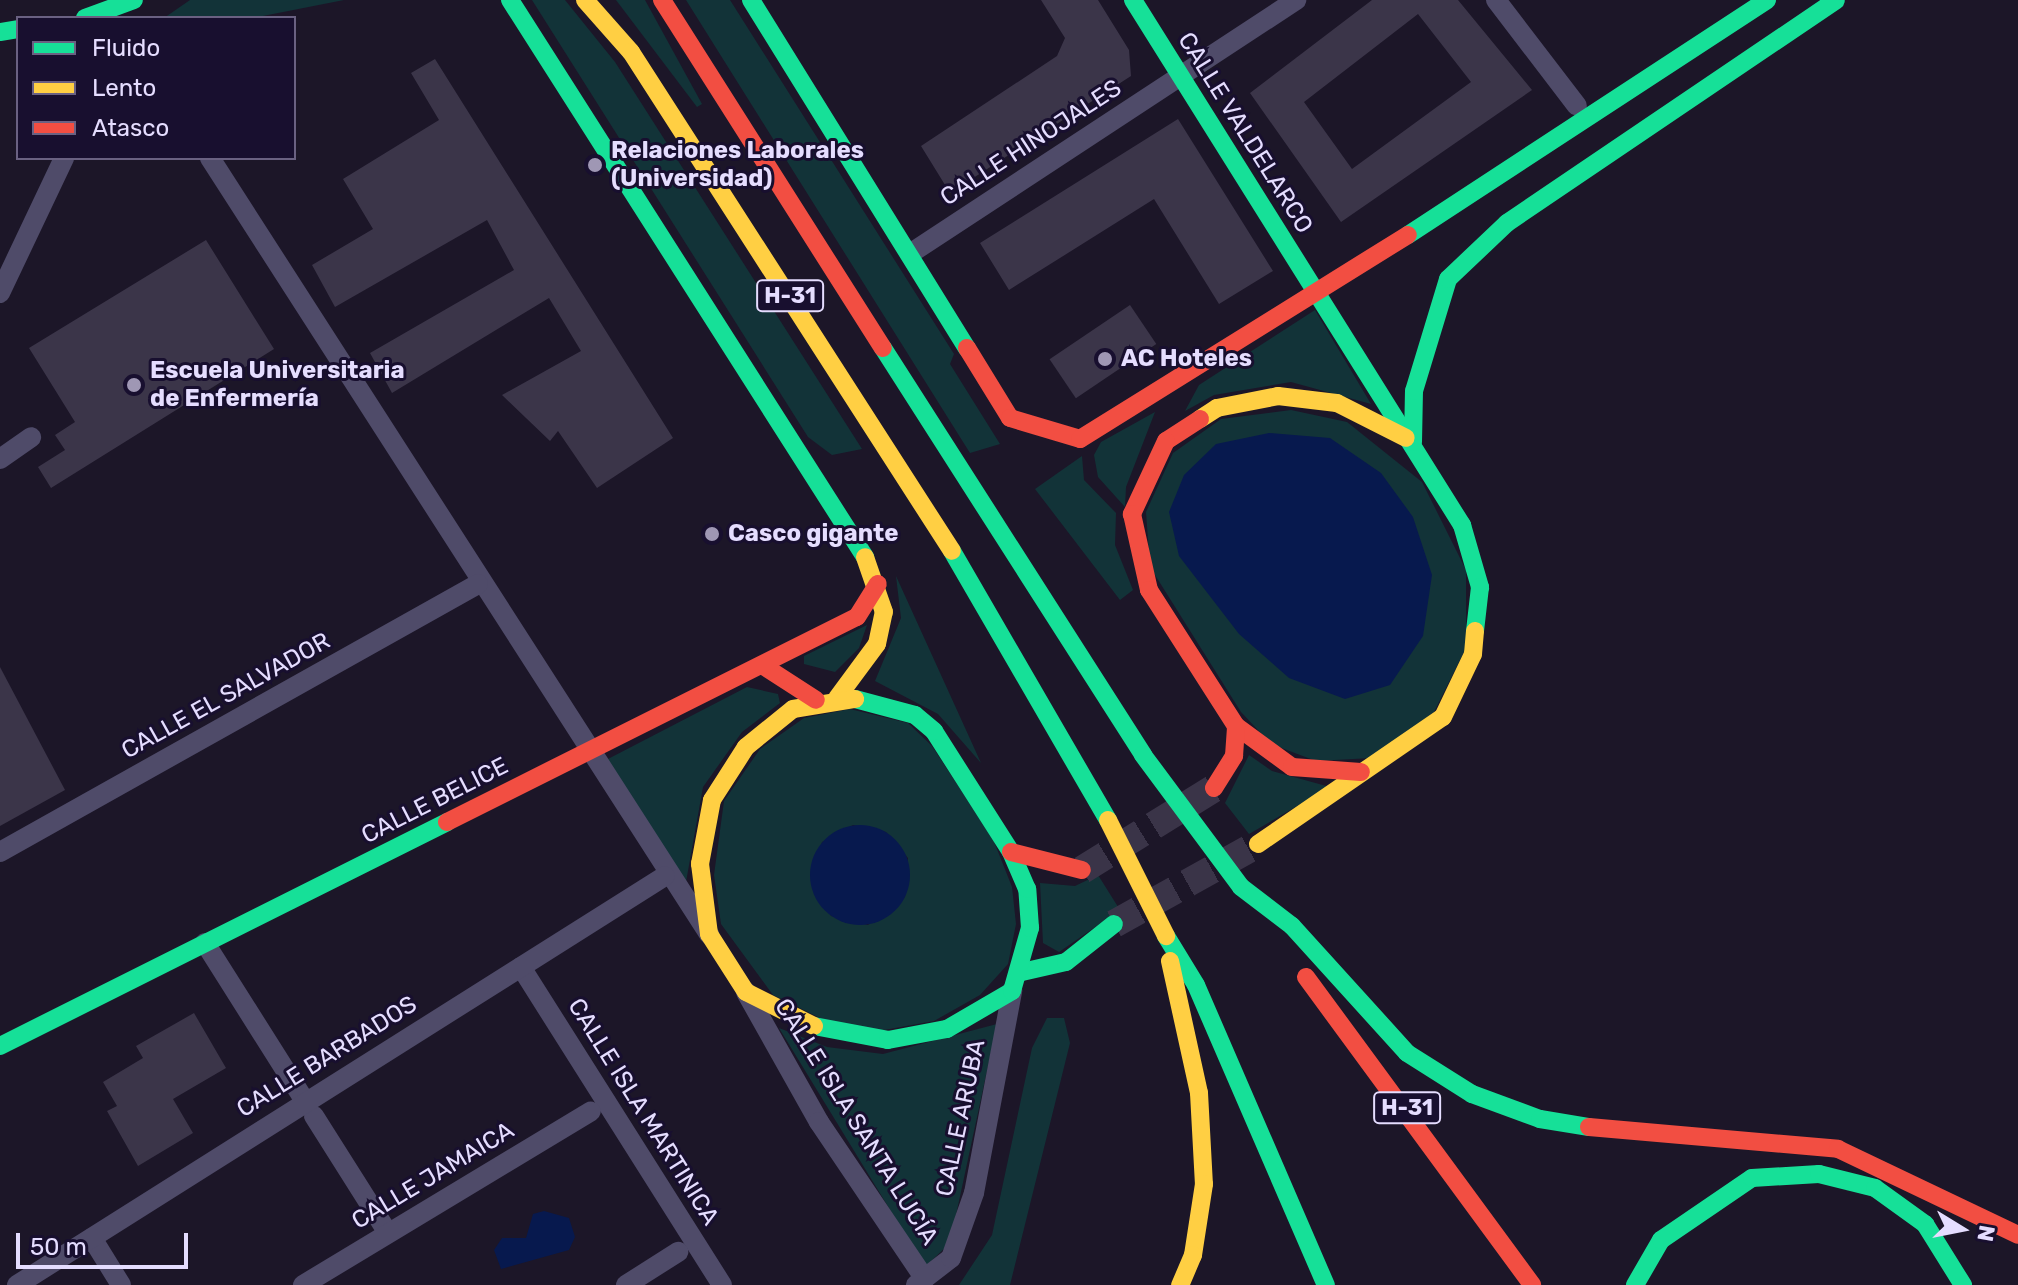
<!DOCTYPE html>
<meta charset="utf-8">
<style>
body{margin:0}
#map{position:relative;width:2018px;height:1285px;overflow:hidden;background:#1c1628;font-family:Rubik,sans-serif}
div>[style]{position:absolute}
.green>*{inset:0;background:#123338}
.water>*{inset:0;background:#07194e}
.round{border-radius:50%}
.building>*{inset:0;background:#3b3549;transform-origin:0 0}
.secondary-tunnel>*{height:28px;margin-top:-14px;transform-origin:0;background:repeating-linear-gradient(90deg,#3a3448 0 28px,transparent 0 42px)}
.street>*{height:20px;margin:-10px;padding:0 10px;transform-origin:10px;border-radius:10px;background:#4f4b69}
.fast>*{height:18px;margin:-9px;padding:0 9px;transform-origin:9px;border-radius:9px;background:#16e098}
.slow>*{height:18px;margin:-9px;padding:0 9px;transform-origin:9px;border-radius:9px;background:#ffcf43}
.jam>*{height:18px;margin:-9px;padding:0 9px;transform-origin:9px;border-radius:9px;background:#f24e42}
.fast-bridge>*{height:18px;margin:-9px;padding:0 9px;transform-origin:9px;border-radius:9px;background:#16e098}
.slow-bridge>*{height:18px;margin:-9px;padding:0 9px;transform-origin:9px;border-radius:9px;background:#ffcf43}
.dots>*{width:22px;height:22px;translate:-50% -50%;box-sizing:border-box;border:4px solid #180f2f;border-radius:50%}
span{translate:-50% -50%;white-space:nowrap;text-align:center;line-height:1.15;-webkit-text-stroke:6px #180f2f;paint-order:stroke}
.shield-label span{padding:2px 6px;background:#180f2f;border:2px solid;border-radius:6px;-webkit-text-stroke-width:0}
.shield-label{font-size:22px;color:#e5ddff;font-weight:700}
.street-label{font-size:24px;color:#e5ddff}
.poi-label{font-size:24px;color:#e5ddff;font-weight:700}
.left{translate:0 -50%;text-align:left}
.legend{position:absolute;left:16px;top:16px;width:280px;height:144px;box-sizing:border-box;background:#180f2f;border:2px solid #6a6182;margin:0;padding:10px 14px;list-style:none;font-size:24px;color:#e5ddff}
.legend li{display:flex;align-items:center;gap:16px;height:40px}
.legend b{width:40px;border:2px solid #6a6182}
.north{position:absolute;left:1922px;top:1189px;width:80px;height:80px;-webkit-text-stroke:6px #180f2f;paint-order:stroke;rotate:100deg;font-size:22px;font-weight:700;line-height:32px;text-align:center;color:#e5ddff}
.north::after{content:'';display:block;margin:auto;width:28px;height:36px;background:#e5ddff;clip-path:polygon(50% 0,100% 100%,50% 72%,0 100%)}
.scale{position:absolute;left:16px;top:1233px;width:172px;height:36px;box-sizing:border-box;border:4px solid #e5ddff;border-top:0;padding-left:10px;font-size:24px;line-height:28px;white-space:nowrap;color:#e5ddff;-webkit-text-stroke:6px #180f2f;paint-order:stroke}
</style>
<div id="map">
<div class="green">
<div style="clip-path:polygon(190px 0,344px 0,253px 18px,164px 18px)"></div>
<div style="clip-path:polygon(532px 0,565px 0,615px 62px,862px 449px,832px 455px,808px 437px)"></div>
<div style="clip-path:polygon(616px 0,645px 0,702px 104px,697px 107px)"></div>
<div style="clip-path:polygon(686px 0,730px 0,954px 354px,950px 364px,1000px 444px,970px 453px)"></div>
<div style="clip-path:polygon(1315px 310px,1371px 404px,1291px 382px,1214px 395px,1185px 411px,1199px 385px)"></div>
<div style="clip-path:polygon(1291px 410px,1347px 422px,1422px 482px,1466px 570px,1466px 648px,1434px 712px,1372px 758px,1316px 761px,1271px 744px,1241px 712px,1150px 567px,1146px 512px,1173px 453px,1221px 419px)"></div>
<div style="clip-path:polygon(1155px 412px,1126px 487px,1125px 507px,1098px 477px,1094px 455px,1101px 442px)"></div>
<div style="clip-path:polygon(1082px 456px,1084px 480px,1116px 513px,1115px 545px,1133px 590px,1120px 600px,1035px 489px)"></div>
<div style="clip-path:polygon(896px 576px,981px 763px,938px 714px,875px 681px,901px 618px)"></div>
<div style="clip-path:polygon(867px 625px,859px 648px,835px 672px,804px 664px,804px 656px)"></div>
<div style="clip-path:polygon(747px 687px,778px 694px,780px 703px,742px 732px,703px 787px,686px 882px,606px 760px)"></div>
<div style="clip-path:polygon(evenodd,850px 709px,908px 723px,932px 746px,993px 839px,1012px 887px,1016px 924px,1008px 964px,980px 995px,934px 1021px,873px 1032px,822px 1019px,773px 995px,721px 924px,714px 875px,724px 801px,760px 749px,804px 718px,850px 709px,853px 825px,886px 832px,908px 858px,905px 897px,868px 925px,831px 916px,811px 883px,822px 842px,853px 825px)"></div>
<div style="clip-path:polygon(1249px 755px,1272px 771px,1330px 787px,1249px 834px,1225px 803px)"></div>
<div style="clip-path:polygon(1098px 875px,1120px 910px,1059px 952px,1043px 943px,1040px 883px,1075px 886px)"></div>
<div style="clip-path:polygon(1047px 1018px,1064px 1018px,1070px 1043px,1010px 1285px,959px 1285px,992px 1235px,1032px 1048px)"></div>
<div style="clip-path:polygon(997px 1024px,950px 1243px,925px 1267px,779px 1028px,827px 1047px,883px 1054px)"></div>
</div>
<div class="water">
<div style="clip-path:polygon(1269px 433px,1330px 438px,1381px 473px,1413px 517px,1432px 575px,1423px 636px,1390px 685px,1345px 699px,1289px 678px,1239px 634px,1179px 556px,1169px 512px,1184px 475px,1216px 444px)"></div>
<div class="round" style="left:810px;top:825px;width:100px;height:100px"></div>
<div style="clip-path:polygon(544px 1211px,569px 1218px,575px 1237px,569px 1250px,501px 1269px,494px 1250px,502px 1238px,526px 1238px,533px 1214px)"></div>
</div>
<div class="building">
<div style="clip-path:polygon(1041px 0,1098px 0,1129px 50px,1131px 76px,950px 193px,921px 146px,1057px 56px,1065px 38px)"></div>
<div style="clip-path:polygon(evenodd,1372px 0,1458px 0,1532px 90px,1341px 222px,1250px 93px,1372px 0,1418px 14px,1471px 82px,1352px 169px,1304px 102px,1418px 14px)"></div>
<div style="clip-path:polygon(435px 59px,673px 438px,597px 488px,558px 431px,550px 441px,502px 395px,581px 351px,549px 298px,392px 393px,370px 353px,514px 270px,487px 220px,335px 307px,312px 265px,373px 229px,343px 179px,439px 120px,411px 73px)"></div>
<div style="clip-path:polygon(1178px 119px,1273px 271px,1219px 304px,1154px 199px,1009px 290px,980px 243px)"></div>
<div style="clip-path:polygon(206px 240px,274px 349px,51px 488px,38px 467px,65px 450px,55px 435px,75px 422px,29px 348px)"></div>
<div style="left:1130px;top:305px;width:47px;height:97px;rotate:56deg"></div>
<div style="clip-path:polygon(0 667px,65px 790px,0 826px)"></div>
<div style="clip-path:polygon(194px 1013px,226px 1068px,173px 1099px,193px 1133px,138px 1166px,107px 1111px,117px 1106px,103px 1082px,143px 1058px,136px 1046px)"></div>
</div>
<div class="secondary-tunnel">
<div style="left:1082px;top:870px;width:155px;rotate:-31.8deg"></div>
<div style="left:1114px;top:924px;width:165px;rotate:-29.1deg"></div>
</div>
<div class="street">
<div style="left:1496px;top:0;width:133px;rotate:52.6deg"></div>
<div style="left:210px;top:158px;width:923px;rotate:57.26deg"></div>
<div style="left:911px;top:253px;width:461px;rotate:-33.3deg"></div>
<div style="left:0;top:293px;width:149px;rotate:-64.6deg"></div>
<div style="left:0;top:459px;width:38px;rotate:-35deg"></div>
<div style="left:0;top:852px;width:548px;rotate:-29.28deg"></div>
<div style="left:205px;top:943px;width:187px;rotate:57.7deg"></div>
<div style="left:521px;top:967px;width:376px;rotate:57.7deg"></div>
<div style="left:746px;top:992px;width:149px;rotate:60.7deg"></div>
<div style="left:819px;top:1122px;width:189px;rotate:56deg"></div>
<div style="left:314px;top:1116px;width:138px;rotate:57.7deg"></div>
<div style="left:92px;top:1238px;width:55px;rotate:58.3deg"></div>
<div style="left:17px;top:1285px;width:766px;rotate:-32.26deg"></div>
<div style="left:303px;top:1285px;width:336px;rotate:-31.1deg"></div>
<div style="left:626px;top:1285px;width:62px;rotate:-32.4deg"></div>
<div style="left:916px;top:1285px;width:44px;rotate:-37.6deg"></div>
<div style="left:951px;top:1258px;width:69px;rotate:-70.5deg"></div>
<div style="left:974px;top:1193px;width:206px;rotate:-79.3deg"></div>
</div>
<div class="fast">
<div style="left:510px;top:0;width:661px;rotate:57.49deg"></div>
<div style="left:751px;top:0;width:410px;rotate:58.2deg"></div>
<div style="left:1133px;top:0;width:620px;rotate:57.93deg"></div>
<div style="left:1462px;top:525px;width:65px;rotate:73.8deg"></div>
<div style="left:1480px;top:587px;width:44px;rotate:96.5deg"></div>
<div style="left:85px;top:18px;width:52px;rotate:-20.2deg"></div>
<div style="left:0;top:32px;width:18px;rotate:-9deg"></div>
<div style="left:1408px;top:235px;width:429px;rotate:-33.2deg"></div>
<div style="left:883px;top:348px;width:483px;rotate:57.4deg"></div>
<div style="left:1413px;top:442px;width:51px;rotate:-88.9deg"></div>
<div style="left:1414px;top:391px;width:117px;rotate:-73.1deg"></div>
<div style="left:1448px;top:279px;width:81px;rotate:-43.5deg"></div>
<div style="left:1507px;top:223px;width:397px;rotate:-34.1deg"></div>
<div style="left:952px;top:551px;width:311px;rotate:59.9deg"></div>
<div style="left:1241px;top:887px;width:64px;rotate:37.4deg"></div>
<div style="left:1292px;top:926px;width:171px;rotate:47.8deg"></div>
<div style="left:1407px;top:1053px;width:77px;rotate:32.2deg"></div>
<div style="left:1472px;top:1094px;width:72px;rotate:20.2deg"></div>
<div style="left:1540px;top:1119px;width:50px;rotate:9.3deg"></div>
<div style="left:1166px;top:936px;width:57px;rotate:58.5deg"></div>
<div style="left:1196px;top:985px;width:327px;rotate:66.6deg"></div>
<div style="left:1022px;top:972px;width:45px;rotate:-12.8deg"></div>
<div style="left:1066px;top:962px;width:61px;rotate:-38.4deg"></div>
<div style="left:814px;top:1026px;width:75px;rotate:10.7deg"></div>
<div style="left:888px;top:1040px;width:60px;rotate:-10.6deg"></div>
<div style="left:947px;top:1029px;width:75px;rotate:-30.3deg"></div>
<div style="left:1012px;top:991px;width:66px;rotate:-74.1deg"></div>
<div style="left:1030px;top:928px;width:39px;rotate:-94deg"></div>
<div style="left:1027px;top:889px;width:40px;rotate:-113.4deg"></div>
<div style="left:1011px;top:852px;width:143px;rotate:-122.5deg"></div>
<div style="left:934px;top:731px;width:25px;rotate:-140deg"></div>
<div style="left:915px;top:715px;width:62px;rotate:-165.1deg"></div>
<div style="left:0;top:1046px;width:500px;rotate:-26.6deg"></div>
<div style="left:1635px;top:1285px;width:52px;rotate:-60deg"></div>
<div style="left:1661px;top:1240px;width:110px;rotate:-34.3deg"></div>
<div style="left:1752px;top:1178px;width:67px;rotate:-3.4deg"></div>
<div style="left:1819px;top:1174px;width:58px;rotate:14deg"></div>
<div style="left:1875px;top:1188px;width:62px;rotate:35.8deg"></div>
<div style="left:1925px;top:1224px;width:72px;rotate:58.1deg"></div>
</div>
<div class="slow">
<div style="left:585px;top:0;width:69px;rotate:48.5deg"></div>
<div style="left:631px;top:52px;width:593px;rotate:57.25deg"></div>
<div style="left:1200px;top:419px;width:20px;rotate:-33deg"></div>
<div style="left:1217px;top:408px;width:62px;rotate:-11.1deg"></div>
<div style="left:1278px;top:396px;width:59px;rotate:6.8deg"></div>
<div style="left:1337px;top:403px;width:77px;rotate:26.9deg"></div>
<div style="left:837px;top:698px;width:67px;rotate:-53.5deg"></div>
<div style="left:877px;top:644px;width:33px;rotate:-78deg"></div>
<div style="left:884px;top:612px;width:58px;rotate:-109.1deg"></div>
<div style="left:1258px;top:844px;width:224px;rotate:-34.5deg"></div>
<div style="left:1443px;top:717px;width:70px;rotate:-64.5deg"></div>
<div style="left:1473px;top:654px;width:23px;rotate:-85deg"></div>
<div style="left:1170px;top:961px;width:135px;rotate:77.6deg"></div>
<div style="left:1199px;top:1093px;width:91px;rotate:86.9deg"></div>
<div style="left:1204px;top:1184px;width:72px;rotate:98.8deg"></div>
<div style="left:1193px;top:1255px;width:33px;rotate:113deg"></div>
<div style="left:814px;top:1026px;width:76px;rotate:-153.4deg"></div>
<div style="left:746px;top:992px;width:69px;rotate:-122.5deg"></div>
<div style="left:709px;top:934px;width:71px;rotate:-97.3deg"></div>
<div style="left:700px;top:864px;width:65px;rotate:-79.4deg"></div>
<div style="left:712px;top:800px;width:63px;rotate:-57.3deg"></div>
<div style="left:746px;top:747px;width:60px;rotate:-39deg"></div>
<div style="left:793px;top:709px;width:63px;rotate:-9.2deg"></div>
</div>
<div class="jam">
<div style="left:662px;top:0;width:412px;rotate:57.6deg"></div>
<div style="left:967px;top:348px;width:82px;rotate:58.4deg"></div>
<div style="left:1010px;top:418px;width:73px;rotate:16.7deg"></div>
<div style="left:1080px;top:439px;width:386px;rotate:-31.9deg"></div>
<div style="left:1200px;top:419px;width:40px;rotate:147.1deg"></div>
<div style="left:1166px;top:441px;width:81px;rotate:115deg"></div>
<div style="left:1132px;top:514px;width:78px;rotate:77.4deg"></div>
<div style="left:1149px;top:590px;width:161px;rotate:57.4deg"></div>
<div style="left:1236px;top:726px;width:69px;rotate:36.2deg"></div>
<div style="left:1292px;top:767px;width:69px;rotate:4.1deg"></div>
<div style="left:762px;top:665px;width:64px;rotate:32.9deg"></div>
<div style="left:1214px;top:788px;width:38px;rotate:-58deg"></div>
<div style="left:1234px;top:756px;width:30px;rotate:-86deg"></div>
<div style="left:447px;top:822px;width:458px;rotate:-26.6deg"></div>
<div style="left:857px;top:617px;width:39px;rotate:-58deg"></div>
<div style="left:1011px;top:852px;width:73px;rotate:14.2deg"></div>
<div style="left:1306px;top:977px;width:382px;rotate:53.7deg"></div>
<div style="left:1589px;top:1127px;width:250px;rotate:5deg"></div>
<div style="left:1838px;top:1149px;width:199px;rotate:25.5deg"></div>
</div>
<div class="fast-bridge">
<div style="left:1143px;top:755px;width:164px;rotate:53.4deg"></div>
</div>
<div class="slow-bridge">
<div style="left:1108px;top:820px;width:130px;rotate:63.4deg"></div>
</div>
<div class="dots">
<div style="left:595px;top:165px;background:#9f97b4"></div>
<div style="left:1105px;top:359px;background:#9f97b4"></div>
<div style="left:134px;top:385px;background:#9f97b4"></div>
<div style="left:712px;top:534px;background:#9f97b4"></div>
</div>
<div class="shield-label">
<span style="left:790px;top:296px">H-31</span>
<span style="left:1407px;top:1108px">H-31</span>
</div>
<div class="street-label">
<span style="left:1245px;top:133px;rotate:58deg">CALLE VALDELARCO</span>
<span style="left:1031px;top:143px;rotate:-33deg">CALLE HINOJALES</span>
<span style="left:226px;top:696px;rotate:-29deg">CALLE EL SALVADOR</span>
<span style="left:435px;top:801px;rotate:-27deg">CALLE BELICE</span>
<span style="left:327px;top:1057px;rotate:-32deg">CALLE BARBADOS</span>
<span style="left:643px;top:1112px;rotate:58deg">CALLE ISLA MARTINICA</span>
<span style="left:961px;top:1118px;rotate:-78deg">CALLE ARUBA</span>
<span style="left:856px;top:1122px;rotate:58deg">CALLE ISLA SANTA LUCÍA</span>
<span style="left:433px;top:1176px;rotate:-31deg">CALLE JAMAICA</span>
</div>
<div class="poi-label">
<span class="left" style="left:611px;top:165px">Relaciones Laborales<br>(Universidad)</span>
<span class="left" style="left:1121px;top:359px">AC Hoteles</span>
<span class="left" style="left:150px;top:385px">Escuela Universitaria<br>de Enfermería</span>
<span class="left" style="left:728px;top:534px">Casco gigante</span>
</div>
<ul class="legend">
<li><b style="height:10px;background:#16e098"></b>Fluido</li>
<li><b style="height:10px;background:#ffcf43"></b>Lento</li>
<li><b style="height:10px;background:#f24e42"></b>Atasco</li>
</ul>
<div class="north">N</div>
<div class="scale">50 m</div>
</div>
